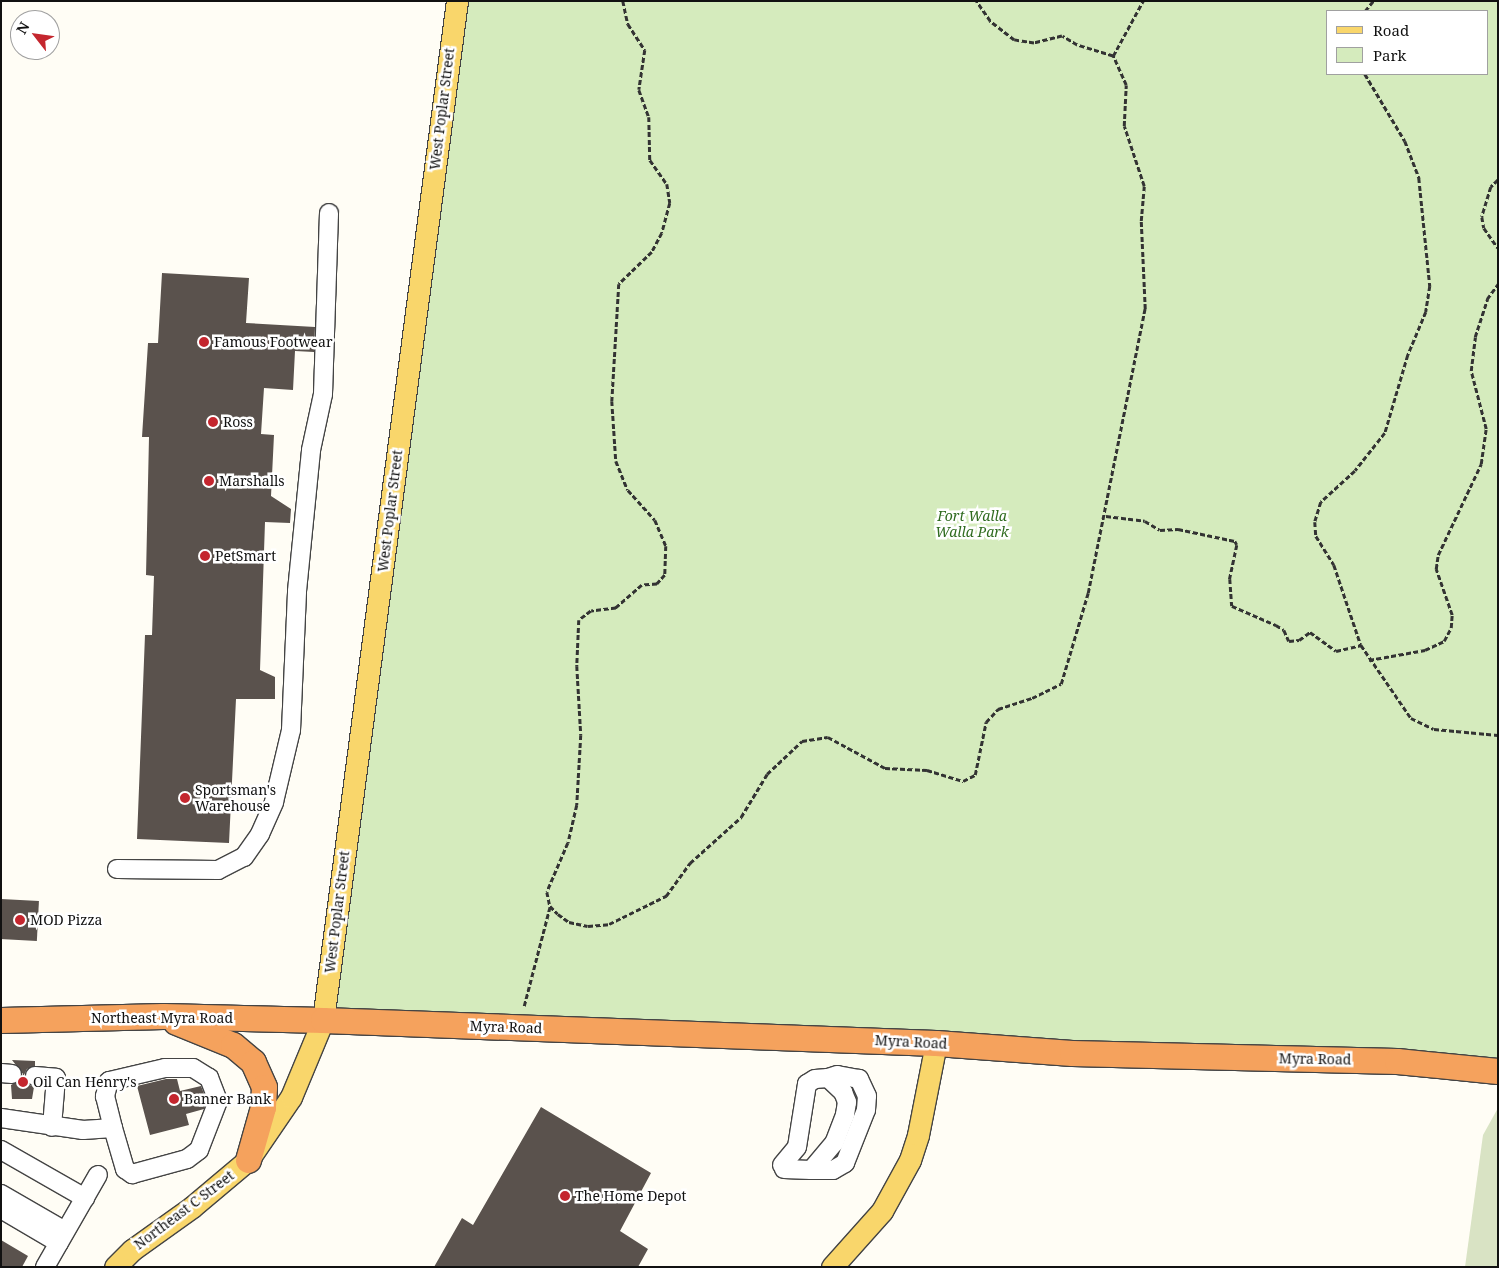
<!DOCTYPE html>
<style>
body{margin:0}
#map{position:relative;width:1499px;height:1268px;overflow:hidden;background:#fffdf5;font-family:"Noto Serif",serif}
div>[style]{position:absolute}
.green>*{inset:0;background:#d5ebbd}
.cemetery>*{inset:0;background:#d9e3c4}
.building>*{inset:0;background:#5a524d;transform-origin:0 0}
.path>*{height:2.5px;margin-top:-1.25px;transform-origin:0;background:repeating-linear-gradient(90deg,#333 0 5px,transparent 0 7.5px)}
.roads{filter:drop-shadow(1px 0 #444) drop-shadow(-1px 0 #444) drop-shadow(0 1px #444) drop-shadow(0 -1px #444)}
.minor>*{height:18px;margin:-9px;padding:0 9px;transform-origin:9px;border-radius:9px;background:#fff}
.major>*{height:21px;margin:-10.5px;padding:0 10.5px;transform-origin:10.5px;border-radius:10.5px;background:#f9d66b}
.highway>*{height:25px;margin:-12.5px;padding:0 12.5px;transform-origin:12.5px;border-radius:12.5px;background:#f5a25d}
.dots>*{width:14px;height:14px;translate:-50% -50%;box-sizing:border-box;border:2px solid #fff;border-radius:50%}
span{translate:-50% -50%;white-space:nowrap;text-align:center;line-height:1.15;-webkit-text-stroke:5px #fff;paint-order:stroke}
.street-label{font-size:14px;color:#111}
.poi-label{font-size:14px;color:#111}
.left{translate:0 -50%;text-align:left}
.park-label{font-size:14px;color:#2f6b1f;font-style:italic}
.frame{position:absolute;inset:0;border:2px solid #111;pointer-events:none}
.legend{position:absolute;left:1326px;top:10px;width:162px;height:65px;box-sizing:border-box;background:#fff;border:1px solid #a0a0a0;margin:0;padding:6px 9px;list-style:none;font-size:15px;color:#111}
.legend li{display:flex;align-items:center;gap:10px;height:25px}
.legend b{width:25px;border:1px solid #a0a0a0}
.north{position:absolute;left:10px;top:10px;width:50px;height:50px;box-sizing:border-box;background:#fff;border:1px solid #a0a0a0;border-radius:50%;rotate:300deg;font-size:14px;font-weight:700;line-height:20px;text-align:center;color:#111}
.north::after{content:'';display:block;margin:auto;width:18px;height:22px;background:#c4262e;clip-path:polygon(50% 0,100% 100%,50% 72%,0 100%)}
</style>
<div id="map">
<div class="green">
<div style="clip-path:polygon(evenodd,457px 1px,1498px 1px,1498px 1071px,323px 1020px,457px 1px,1328px 11px,1488px 11px,1488px 74px,1328px 74px,1328px 11px)"></div>
</div>
<div class="cemetery">
<div style="clip-path:polygon(1498px 1108px,1498px 1267px,1465px 1267px,1483px 1135px)"></div>
</div>
<div class="building">
<div style="clip-path:polygon(162px 273px,249px 278px,246px 323px,315px 327px,314px 352px,295px 351px,293px 390px,264px 388px,261px 434px,274px 435px,271px 496px,291px 509px,290px 523px,265px 522px,260px 670px,275px 677px,275px 699px,236px 699px,229px 843px,137px 839px,145px 635px,152px 635px,154px 576px,146px 575px,149px 437px,142px 437px,148px 343px,158px 343px)"></div>
<div style="left:1px;top:899px;width:38px;height:40px;rotate:3deg"></div>
<div style="clip-path:polygon(12px 1060px,35px 1061px,35px 1066px,27px 1069px,24px 1075px,28px 1084px,34px 1087px,32px 1099px,12px 1099px,11px 1085px,20px 1080px,23px 1074px)"></div>
<div style="clip-path:polygon(166px 1079px,177px 1079px,180px 1091px,201px 1086px,207px 1101px,204px 1109px,186px 1114px,189px 1125px,150px 1135px,137px 1086px)"></div>
<div style="clip-path:polygon(541px 1107px,651px 1173px,620px 1231px,648px 1249px,638px 1267px,434px 1267px,462px 1218px,473px 1225px)"></div>
<div style="clip-path:polygon(1px 1240px,28px 1256px,22px 1267px,1px 1267px)"></div>
</div>
<div class="path">
<div style="left:623px;top:1px;width:24px;rotate:78deg"></div>
<div style="left:628px;top:24px;width:31px;rotate:57deg"></div>
<div style="left:645px;top:50px;width:40px;rotate:98.5deg"></div>
<div style="left:639px;top:90px;width:29px;rotate:70deg"></div>
<div style="left:649px;top:117px;width:43px;rotate:88.7deg"></div>
<div style="left:650px;top:160px;width:29px;rotate:55deg"></div>
<div style="left:667px;top:184px;width:19px;rotate:81deg"></div>
<div style="left:670px;top:203px;width:31px;rotate:105deg"></div>
<div style="left:662px;top:233px;width:21px;rotate:118deg"></div>
<div style="left:652px;top:252px;width:46px;rotate:135.9deg"></div>
<div style="left:619px;top:284px;width:117px;rotate:93.4deg"></div>
<div style="left:612px;top:401px;width:60px;rotate:86.2deg"></div>
<div style="left:616px;top:461px;width:31px;rotate:68deg"></div>
<div style="left:628px;top:490px;width:40px;rotate:48deg"></div>
<div style="left:655px;top:520px;width:28px;rotate:67deg"></div>
<div style="left:666px;top:546px;width:29px;rotate:92deg"></div>
<div style="left:665px;top:575px;width:12px;rotate:132deg"></div>
<div style="left:657px;top:584px;width:15px;rotate:176deg"></div>
<div style="left:642px;top:585px;width:35px;rotate:139deg"></div>
<div style="left:616px;top:608px;width:25px;rotate:173deg"></div>
<div style="left:591px;top:611px;width:15px;rotate:143deg"></div>
<div style="left:579px;top:620px;width:46px;rotate:92.5deg"></div>
<div style="left:577px;top:666px;width:69px;rotate:86.7deg"></div>
<div style="left:581px;top:735px;width:70px;rotate:93.3deg"></div>
<div style="left:577px;top:805px;width:39px;rotate:103deg"></div>
<div style="left:568px;top:843px;width:53px;rotate:113.2deg"></div>
<div style="left:547px;top:892px;width:14px;rotate:78deg"></div>
<div style="left:550px;top:906px;width:11px;rotate:45deg"></div>
<div style="left:558px;top:914px;width:14px;rotate:36deg"></div>
<div style="left:569px;top:922px;width:19px;rotate:12deg"></div>
<div style="left:588px;top:926px;width:21px;rotate:-5deg"></div>
<div style="left:609px;top:924px;width:64px;rotate:-26.2deg"></div>
<div style="left:666px;top:896px;width:41px;rotate:-54deg"></div>
<div style="left:690px;top:863px;width:69px;rotate:-42deg"></div>
<div style="left:741px;top:817px;width:50px;rotate:-58.8deg"></div>
<div style="left:767px;top:774px;width:48px;rotate:-43.3deg"></div>
<div style="left:802px;top:741px;width:26px;rotate:-9deg"></div>
<div style="left:828px;top:737px;width:65px;rotate:28.5deg"></div>
<div style="left:885px;top:768px;width:42px;rotate:2.7deg"></div>
<div style="left:927px;top:770px;width:38px;rotate:17deg"></div>
<div style="left:963px;top:781px;width:13px;rotate:-27deg"></div>
<div style="left:975px;top:775px;width:54px;rotate:-78.3deg"></div>
<div style="left:986px;top:722px;width:18px;rotate:-47deg"></div>
<div style="left:998px;top:709px;width:36px;rotate:-18deg"></div>
<div style="left:1032px;top:698px;width:32px;rotate:-26deg"></div>
<div style="left:1061px;top:684px;width:95px;rotate:-73.5deg"></div>
<div style="left:1088px;top:593px;width:290px;rotate:-78.7deg"></div>
<div style="left:1145px;top:309px;width:88px;rotate:-92.6deg"></div>
<div style="left:1141px;top:221px;width:35px;rotate:-85deg"></div>
<div style="left:1144px;top:186px;width:63px;rotate:-108.4deg"></div>
<div style="left:1124px;top:126px;width:41px;rotate:-87.2deg"></div>
<div style="left:1126px;top:85px;width:32px;rotate:-114deg"></div>
<div style="left:1113px;top:56px;width:38px;rotate:-163deg"></div>
<div style="left:1077px;top:45px;width:17px;rotate:-149deg"></div>
<div style="left:1062px;top:36px;width:29px;rotate:166deg"></div>
<div style="left:1034px;top:43px;width:20px;rotate:-171deg"></div>
<div style="left:1014px;top:40px;width:31px;rotate:-142deg"></div>
<div style="left:990px;top:21px;width:24px;rotate:-125deg"></div>
<div style="left:1365px;top:11px;width:13px;rotate:-51deg"></div>
<div style="left:1113px;top:56px;width:63px;rotate:-61.4deg"></div>
<div style="left:1365px;top:74px;width:78px;rotate:59.2deg"></div>
<div style="left:1405px;top:141px;width:40px;rotate:69deg"></div>
<div style="left:1419px;top:178px;width:109px;rotate:84.2deg"></div>
<div style="left:1430px;top:286px;width:26px;rotate:99deg"></div>
<div style="left:1426px;top:312px;width:47px;rotate:112.7deg"></div>
<div style="left:1408px;top:355px;width:81px;rotate:106.4deg"></div>
<div style="left:1385px;top:433px;width:48px;rotate:128.3deg"></div>
<div style="left:1355px;top:471px;width:46px;rotate:137.6deg"></div>
<div style="left:1321px;top:502px;width:21px;rotate:107deg"></div>
<div style="left:1315px;top:522px;width:14px;rotate:86deg"></div>
<div style="left:1316px;top:536px;width:34px;rotate:58deg"></div>
<div style="left:1334px;top:565px;width:84px;rotate:71.4deg"></div>
<div style="left:1361px;top:645px;width:88px;rotate:55.6deg"></div>
<div style="left:1411px;top:718px;width:25px;rotate:26deg"></div>
<div style="left:1434px;top:729px;width:64px;rotate:5.4deg"></div>
<div style="left:1498px;top:180px;width:10px;rotate:135deg"></div>
<div style="left:1491px;top:187px;width:31px;rotate:107deg"></div>
<div style="left:1482px;top:217px;width:11px;rotate:80deg"></div>
<div style="left:1484px;top:228px;width:24px;rotate:55deg"></div>
<div style="left:1106px;top:516px;width:39px;rotate:7deg"></div>
<div style="left:1145px;top:521px;width:17px;rotate:31deg"></div>
<div style="left:1160px;top:530px;width:18px;rotate:-3deg"></div>
<div style="left:1178px;top:529px;width:58px;rotate:11.9deg"></div>
<div style="left:1235px;top:541px;width:4px;rotate:63deg"></div>
<div style="left:1237px;top:545px;width:35px;rotate:102deg"></div>
<div style="left:1230px;top:579px;width:27px;rotate:86deg"></div>
<div style="left:1232px;top:606px;width:48px;rotate:23.4deg"></div>
<div style="left:1276px;top:625px;width:9px;rotate:32deg"></div>
<div style="left:1284px;top:630px;width:12px;rotate:66deg"></div>
<div style="left:1289px;top:641px;width:10px;rotate:-6deg"></div>
<div style="left:1299px;top:640px;width:14px;rotate:-36deg"></div>
<div style="left:1310px;top:632px;width:32px;rotate:36deg"></div>
<div style="left:1336px;top:651px;width:26px;rotate:-13deg"></div>
<div style="left:1369px;top:660px;width:57px;rotate:-10.1deg"></div>
<div style="left:1425px;top:650px;width:21px;rotate:-25deg"></div>
<div style="left:1444px;top:641px;width:15px;rotate:-62deg"></div>
<div style="left:1451px;top:628px;width:13px;rotate:-86deg"></div>
<div style="left:1452px;top:615px;width:49px;rotate:-109.2deg"></div>
<div style="left:1436px;top:569px;width:14px;rotate:-82deg"></div>
<div style="left:1438px;top:555px;width:101px;rotate:-64.7deg"></div>
<div style="left:1481px;top:464px;width:35px;rotate:-82deg"></div>
<div style="left:1486px;top:429px;width:60px;rotate:-104.5deg"></div>
<div style="left:1471px;top:371px;width:34px;rotate:-83deg"></div>
<div style="left:1475px;top:337px;width:40px;rotate:-72deg"></div>
<div style="left:1487px;top:299px;width:19px;rotate:-54deg"></div>
<div style="left:524px;top:1006px;width:103px;rotate:-75.4deg"></div>
</div>
<div class="roads">
<div class="minor">
<div style="left:117px;top:869px;width:101px;rotate:0.6deg"></div>
<div style="left:218px;top:870px;width:29px;rotate:-27deg"></div>
<div style="left:244px;top:857px;width:28px;rotate:-55deg"></div>
<div style="left:260px;top:834px;width:35px;rotate:-66deg"></div>
<div style="left:274px;top:802px;width:74px;rotate:-76.7deg"></div>
<div style="left:291px;top:730px;width:139px;rotate:-87.5deg"></div>
<div style="left:297px;top:591px;width:142px;rotate:-84.3deg"></div>
<div style="left:311px;top:450px;width:57px;rotate:-77.9deg"></div>
<div style="left:323px;top:394px;width:181px;rotate:-88.1deg"></div>
<div style="left:1px;top:1073px;width:11px;rotate:5deg"></div>
<div style="left:35px;top:1076px;width:21px;rotate:5deg"></div>
<div style="left:56px;top:1078px;width:49px;rotate:94.7deg"></div>
<div style="left:1px;top:1118px;width:83px;rotate:8.3deg"></div>
<div style="left:83px;top:1130px;width:30px;rotate:-4deg"></div>
<div style="left:113px;top:1128px;width:43px;rotate:73.7deg"></div>
<div style="left:125px;top:1169px;width:9px;rotate:36deg"></div>
<div style="left:132px;top:1174px;width:57px;rotate:-15.3deg"></div>
<div style="left:187px;top:1159px;width:15px;rotate:-37deg"></div>
<div style="left:199px;top:1150px;width:53px;rotate:-68.8deg"></div>
<div style="left:218px;top:1101px;width:25px;rotate:-111deg"></div>
<div style="left:209px;top:1078px;width:19px;rotate:-148deg"></div>
<div style="left:193px;top:1068px;width:28px;rotate:180deg"></div>
<div style="left:165px;top:1068px;width:57px;rotate:166.9deg"></div>
<div style="left:109px;top:1081px;width:16px;rotate:105deg"></div>
<div style="left:105px;top:1096px;width:33px;rotate:76deg"></div>
<div style="left:1px;top:1150px;width:97px;rotate:29.7deg"></div>
<div style="left:782px;top:1165px;width:23px;rotate:-50deg"></div>
<div style="left:797px;top:1147px;width:64px;rotate:-81deg"></div>
<div style="left:807px;top:1084px;width:9px;rotate:-32deg"></div>
<div style="left:815px;top:1079px;width:13px;rotate:-4deg"></div>
<div style="left:784px;top:1169px;width:27px;rotate:2deg"></div>
<div style="left:811px;top:1170px;width:22px"></div>
<div style="left:833px;top:1170px;width:14px;rotate:-30deg"></div>
<div style="left:845px;top:1163px;width:57px;rotate:-68.4deg"></div>
<div style="left:866px;top:1110px;width:14px;rotate:-86deg"></div>
<div style="left:867px;top:1096px;width:19px;rotate:-115deg"></div>
<div style="left:859px;top:1079px;width:22px;rotate:-170deg"></div>
<div style="left:837px;top:1075px;width:9px;rotate:162deg"></div>
<div style="left:828px;top:1078px;width:21px;rotate:43deg"></div>
<div style="left:843px;top:1092px;width:11px;rotate:68deg"></div>
<div style="left:847px;top:1102px;width:13px;rotate:99deg"></div>
<div style="left:845px;top:1115px;width:30px;rotate:111deg"></div>
<div style="left:834px;top:1143px;width:35px;rotate:130deg"></div>
<div style="left:1px;top:1194px;width:74px;rotate:30deg"></div>
<div style="left:1px;top:1209px;width:67px;rotate:30.4deg"></div>
<div style="left:45px;top:1267px;width:106px;rotate:-60.1deg"></div>
</div>
<div class="major">
<div style="left:115px;top:1267px;width:24px;rotate:-45deg"></div>
<div style="left:132px;top:1250px;width:74px;rotate:-35.6deg"></div>
<div style="left:192px;top:1207px;width:73px;rotate:-40deg"></div>
<div style="left:248px;top:1160px;width:76px;rotate:-55.7deg"></div>
<div style="left:291px;top:1097px;width:83px;rotate:-67.4deg"></div>
<div style="left:323px;top:1020px;width:1028px;rotate:-82.51deg"></div>
<div style="left:832px;top:1267px;width:75px;rotate:-48.2deg"></div>
<div style="left:882px;top:1211px;width:58px;rotate:-61.2deg"></div>
<div style="left:910px;top:1160px;width:26px;rotate:-72deg"></div>
<div style="left:918px;top:1135px;width:94px;rotate:-78.9deg"></div>
</div>
<div class="highway">
<div style="left:1px;top:1020px;width:162px;rotate:-1.4deg"></div>
<div style="left:163px;top:1016px;width:160px;rotate:1.4deg"></div>
<div style="left:323px;top:1020px;width:613px;rotate:2.15deg"></div>
<div style="left:936px;top:1043px;width:136px;rotate:4.2deg"></div>
<div style="left:1072px;top:1053px;width:325px;rotate:1.4deg"></div>
<div style="left:1397px;top:1061px;width:101px;rotate:5.7deg"></div>
<div style="left:176px;top:1022px;width:61px;rotate:22deg"></div>
<div style="left:233px;top:1045px;width:26px;rotate:40deg"></div>
<div style="left:253px;top:1062px;width:27px;rotate:66deg"></div>
<div style="left:264px;top:1087px;width:20px;rotate:93deg"></div>
<div style="left:263px;top:1107px;width:55px;rotate:105.8deg"></div>
</div>
</div>
<div class="dots">
<div style="left:204px;top:342px;background:#c4262e"></div>
<div style="left:213px;top:422px;background:#c4262e"></div>
<div style="left:209px;top:481px;background:#c4262e"></div>
<div style="left:205px;top:556px;background:#c4262e"></div>
<div style="left:185px;top:798px;background:#c4262e"></div>
<div style="left:20px;top:920px;background:#c4262e"></div>
<div style="left:23px;top:1082px;background:#c4262e"></div>
<div style="left:174px;top:1099px;background:#c4262e"></div>
<div style="left:565px;top:1196px;background:#c4262e"></div>
</div>
<div class="street-label">
<span style="left:442px;top:109px;rotate:-83deg">West Poplar Street</span>
<span style="left:390px;top:511px;rotate:-83deg">West Poplar Street</span>
<span style="left:337px;top:912px;rotate:-83deg">West Poplar Street</span>
<span style="left:162px;top:1018px">Northeast Myra Road</span>
<span style="left:506px;top:1027px;rotate:2deg">Myra Road</span>
<span style="left:911px;top:1042px;rotate:3deg">Myra Road</span>
<span style="left:1315px;top:1059px;rotate:1deg">Myra Road</span>
<span style="left:184px;top:1210px;rotate:-37deg">Northeast C Street</span>
</div>
<div class="poi-label">
<span class="left" style="left:214px;top:342px">Famous Footwear</span>
<span class="left" style="left:223px;top:422px">Ross</span>
<span class="left" style="left:219px;top:481px">Marshalls</span>
<span class="left" style="left:215px;top:556px">PetSmart</span>
<span class="left" style="left:195px;top:798px">Sportsman's<br>Warehouse</span>
<span class="left" style="left:30px;top:920px">MOD Pizza</span>
<span class="left" style="left:33px;top:1082px">Oil Can Henry's</span>
<span class="left" style="left:184px;top:1099px">Banner Bank</span>
<span class="left" style="left:575px;top:1196px">The Home Depot</span>
</div>
<div class="park-label">
<span style="left:972px;top:524px">Fort Walla<br>Walla Park</span>
</div>
<div class="frame"></div>
<ul class="legend">
<li><b style="height:6px;background:#f9d66b"></b>Road</li>
<li><b style="height:14px;background:#d5ebbd"></b>Park</li>
</ul>
<div class="north">N</div>
</div>
